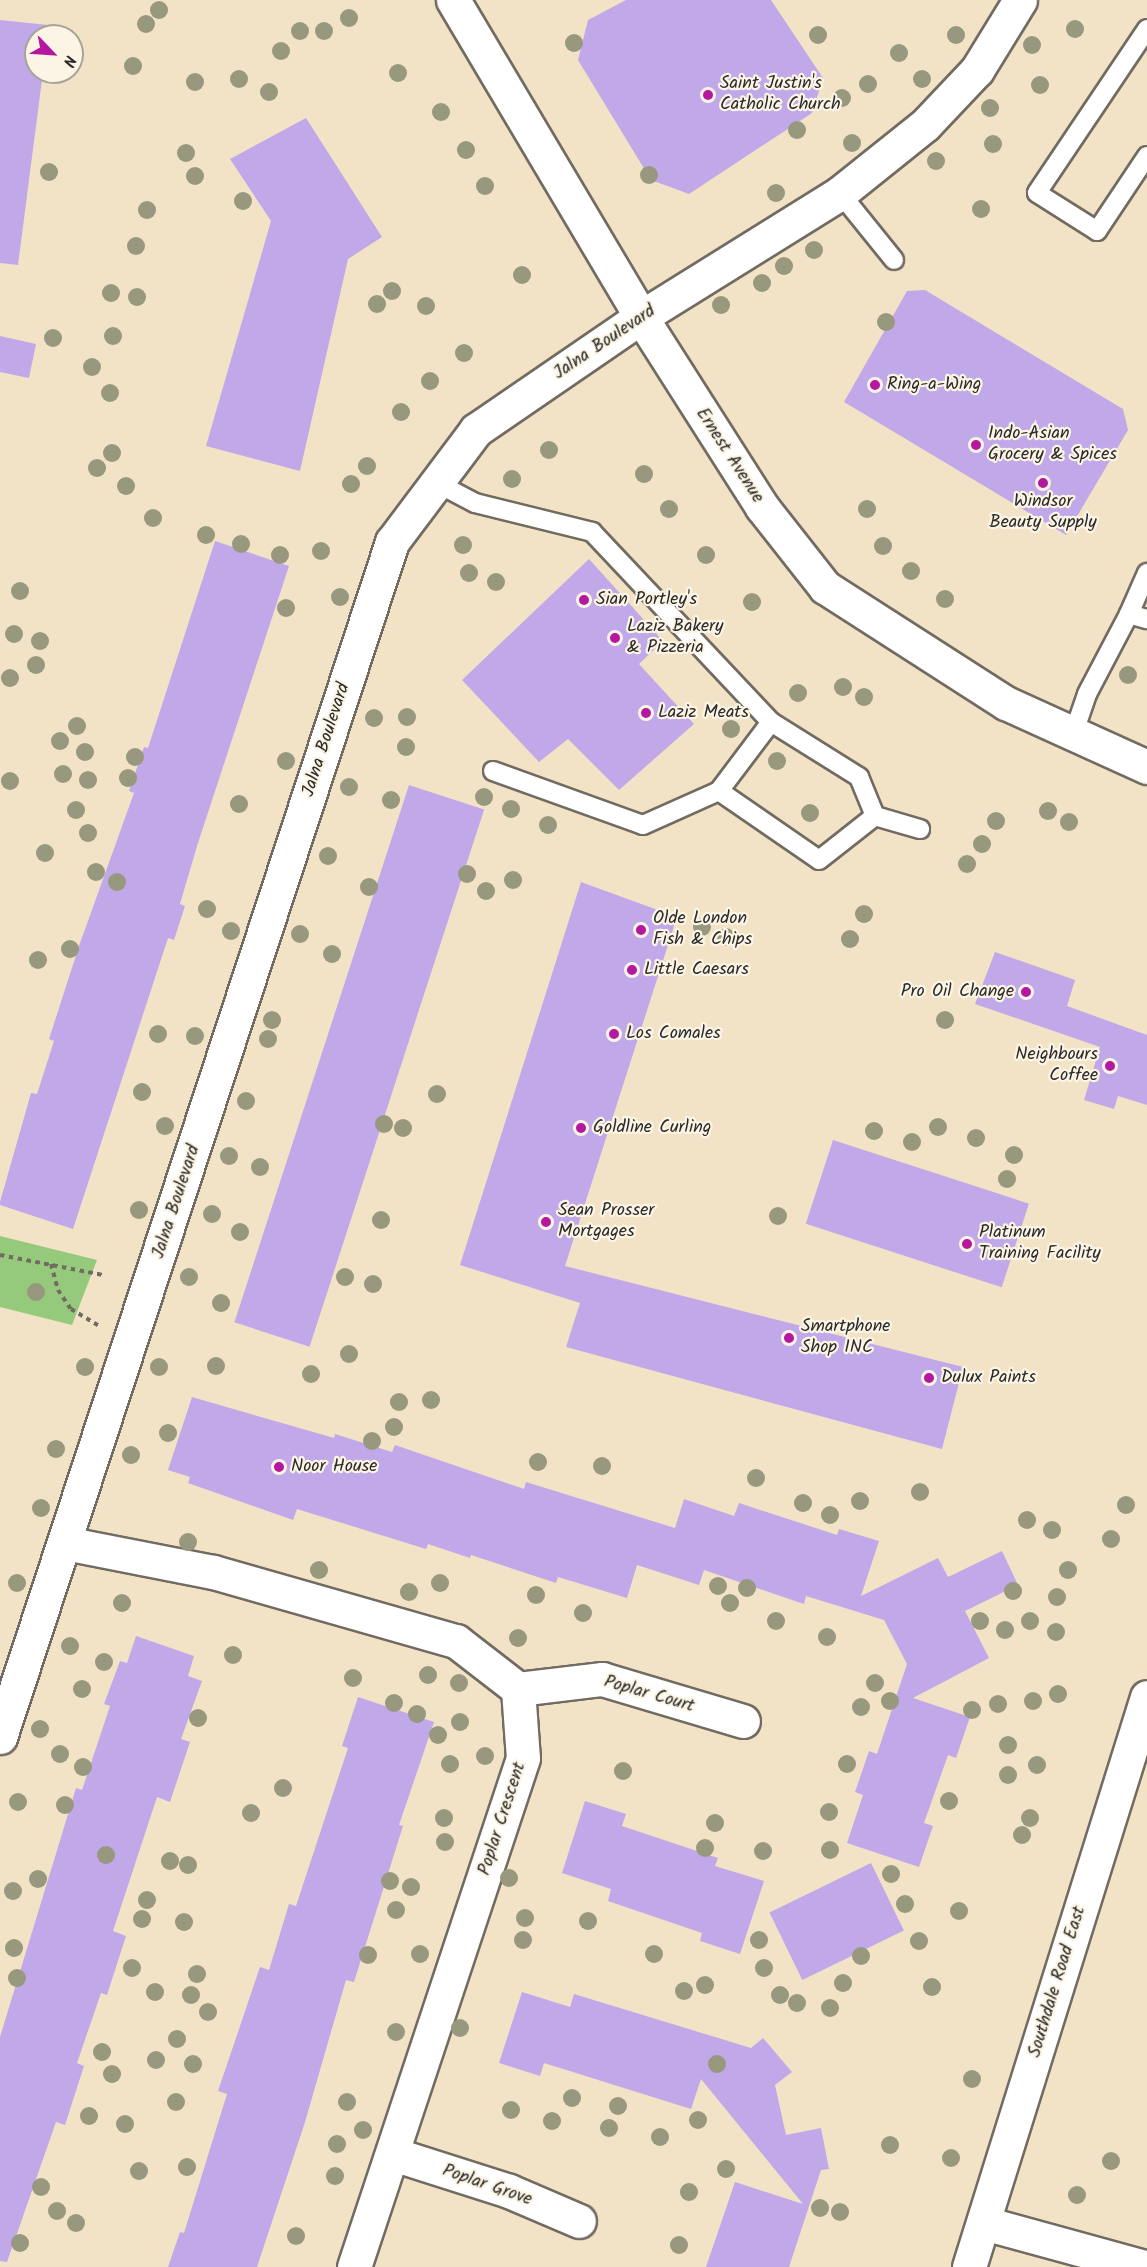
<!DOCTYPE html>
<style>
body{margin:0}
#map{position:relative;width:1147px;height:2267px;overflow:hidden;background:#f3e3c6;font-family:Kalam,sans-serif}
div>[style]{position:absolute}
.green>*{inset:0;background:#95ca7c}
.building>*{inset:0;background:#c1a8e8;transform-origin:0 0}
.path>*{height:4px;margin-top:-2px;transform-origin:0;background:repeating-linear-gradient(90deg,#716b61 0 4.5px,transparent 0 9px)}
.roads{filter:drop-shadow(2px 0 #716b61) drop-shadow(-2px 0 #716b61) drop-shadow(0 2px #716b61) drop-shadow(0 -2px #716b61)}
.lane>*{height:18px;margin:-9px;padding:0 9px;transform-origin:9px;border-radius:9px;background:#fff}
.street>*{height:33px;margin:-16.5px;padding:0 16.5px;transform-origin:16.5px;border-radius:16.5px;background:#fff}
.secondary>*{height:33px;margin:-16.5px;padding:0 16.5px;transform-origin:16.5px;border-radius:16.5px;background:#fff}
.trees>*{width:18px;height:18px;margin:-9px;border-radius:50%;background:#97987e}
.dots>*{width:16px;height:16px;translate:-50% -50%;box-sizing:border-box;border:3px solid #fcf5e5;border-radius:50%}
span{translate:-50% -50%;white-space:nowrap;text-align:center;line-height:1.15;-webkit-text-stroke:4.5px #fcf5e5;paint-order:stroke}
.poi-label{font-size:18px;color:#2b2b2b}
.left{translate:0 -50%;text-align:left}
.right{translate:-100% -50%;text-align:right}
.street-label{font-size:18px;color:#2b2b2b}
.north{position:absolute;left:24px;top:24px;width:60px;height:60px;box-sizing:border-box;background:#fcf5e5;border:2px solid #a8a49b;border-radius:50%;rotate:115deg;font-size:16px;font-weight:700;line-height:24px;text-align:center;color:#2b2b2b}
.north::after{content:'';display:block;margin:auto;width:21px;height:27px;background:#b5179e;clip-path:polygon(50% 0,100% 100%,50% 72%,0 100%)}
</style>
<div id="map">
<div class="green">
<div style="clip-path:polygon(0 1236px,97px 1260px,72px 1325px,0 1307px)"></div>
</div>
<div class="building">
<div style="clip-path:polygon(626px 0,771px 0,823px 78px,812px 113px,689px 194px,651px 180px,578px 60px,588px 20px)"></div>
<div style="clip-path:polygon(0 20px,48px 25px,46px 36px,36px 36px,36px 72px,43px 72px,18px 265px,0 263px)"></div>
<div style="clip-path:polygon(306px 118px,382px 237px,348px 259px,300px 471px,206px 446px,271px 221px,230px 159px)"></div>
<div style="clip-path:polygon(925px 290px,1123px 409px,1128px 430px,1066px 535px,844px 402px,907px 291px)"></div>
<div style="clip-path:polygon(0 336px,36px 344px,29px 378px,0 372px)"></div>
<div style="clip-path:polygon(215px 541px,289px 566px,197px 846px,180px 904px,185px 906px,174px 940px,168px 938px,73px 1229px,0 1205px,0 1202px,31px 1093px,37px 1094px,54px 1041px,49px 1039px,80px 943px,134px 793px,129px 791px,144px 747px,148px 748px)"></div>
<div style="clip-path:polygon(589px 559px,663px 641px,639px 664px,694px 724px,619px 790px,568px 739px,539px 762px,462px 680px)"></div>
<div style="left:409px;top:785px;width:79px;height:565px;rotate:18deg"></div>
<div style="clip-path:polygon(581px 882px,677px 917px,565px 1266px,963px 1367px,942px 1449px,566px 1347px,580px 1303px,460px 1265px)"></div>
<div style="clip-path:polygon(995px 952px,1075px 980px,1067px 1006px,1147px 1035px,1147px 1105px,1118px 1096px,1114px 1109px,1084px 1100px,1100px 1047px,975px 1004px)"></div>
<div style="left:833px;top:1140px;width:206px;height:88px;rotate:18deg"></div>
<div style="clip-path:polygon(192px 1397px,334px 1438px,335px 1434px,392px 1452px,395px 1445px,524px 1489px,526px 1482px,675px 1528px,684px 1499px,734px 1516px,739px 1503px,837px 1535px,839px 1529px,879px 1541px,861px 1596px,938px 1558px,948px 1577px,1002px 1551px,1018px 1585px,965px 1611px,989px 1658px,913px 1698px,970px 1717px,956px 1758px,948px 1755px,924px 1823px,933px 1826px,919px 1867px,847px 1843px,863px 1795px,855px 1792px,869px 1751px,877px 1754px,907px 1664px,884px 1620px,806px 1596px,804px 1604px,704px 1570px,699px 1585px,637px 1565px,627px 1598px,558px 1577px,556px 1583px,471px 1555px,470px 1558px,428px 1544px,426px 1549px,297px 1509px,293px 1520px,188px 1483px,190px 1477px,168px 1470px)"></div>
<div style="clip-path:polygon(136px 1636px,194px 1656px,188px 1676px,202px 1681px,181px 1739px,190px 1742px,170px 1802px,157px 1797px,113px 1931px,126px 1936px,107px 1995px,101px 1993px,77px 2063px,84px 2066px,65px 2125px,56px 2122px,7px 2262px,0 2261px,0 2037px,76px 1788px,82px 1790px,110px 1706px,104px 1704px,120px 1661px,127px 1663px)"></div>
<div style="clip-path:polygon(358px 1697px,434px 1722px,399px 1825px,403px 1826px,354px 1982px,346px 1980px,305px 2122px,257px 2267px,168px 2267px,180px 2232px,184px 2233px,227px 2094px,218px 2091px,238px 2032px,260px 1967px,269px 1970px,289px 1904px,296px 1906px,348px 1748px,342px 1746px)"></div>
<div style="clip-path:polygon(585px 1801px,626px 1814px,622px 1826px,718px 1858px,715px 1866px,764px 1881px,740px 1954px,700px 1941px,702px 1933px,608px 1901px,611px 1889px,562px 1873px)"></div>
<div style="left:871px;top:1863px;width:75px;height:113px;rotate:64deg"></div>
<div style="clip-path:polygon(522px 1992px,570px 2007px,574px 1994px,751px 2048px,763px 2038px,792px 2072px,775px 2085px,786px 2135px,821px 2128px,829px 2169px,821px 2170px,789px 2267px,706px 2267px,735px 2182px,803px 2204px,701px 2079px,691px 2109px,544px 2063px,540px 2076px,499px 2063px)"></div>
</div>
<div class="path">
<div style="left:0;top:1255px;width:105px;rotate:11deg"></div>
<div style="left:51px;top:1264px;width:27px;rotate:75deg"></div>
<div style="left:58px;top:1290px;width:23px;rotate:56deg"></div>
<div style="left:71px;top:1309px;width:33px;rotate:31deg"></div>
</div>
<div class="roads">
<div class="lane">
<div style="left:1147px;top:29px;width:197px;rotate:123.9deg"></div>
<div style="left:1037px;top:193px;width:71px;rotate:32.3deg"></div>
<div style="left:1097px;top:231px;width:90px;rotate:-56.3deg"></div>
<div style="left:840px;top:193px;width:86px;rotate:51.1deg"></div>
<div style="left:437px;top:483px;width:43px;rotate:27.8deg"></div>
<div style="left:475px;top:503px;width:121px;rotate:13.9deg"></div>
<div style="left:592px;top:532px;width:261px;rotate:46.7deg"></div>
<div style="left:771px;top:722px;width:104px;rotate:32deg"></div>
<div style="left:859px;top:777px;width:42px;rotate:67.7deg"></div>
<div style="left:875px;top:816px;width:47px;rotate:16.1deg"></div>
<div style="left:1129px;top:614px;width:45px;rotate:-66.3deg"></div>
<div style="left:771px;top:722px;width:86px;rotate:127deg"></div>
<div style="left:719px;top:791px;width:121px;rotate:34.6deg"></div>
<div style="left:819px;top:860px;width:71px;rotate:-38.2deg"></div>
<div style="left:1073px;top:735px;width:43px;rotate:-71.1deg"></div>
<div style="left:1087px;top:694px;width:90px;rotate:-62.3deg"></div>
<div style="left:1129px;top:614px;width:19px;rotate:16deg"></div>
<div style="left:493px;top:771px;width:159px;rotate:19.8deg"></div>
<div style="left:643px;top:825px;width:83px;rotate:-24.1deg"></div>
</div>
<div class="street">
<div style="left:65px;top:1543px;width:151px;rotate:11.1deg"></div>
<div style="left:213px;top:1572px;width:253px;rotate:15.9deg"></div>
<div style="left:456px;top:1641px;width:78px;rotate:37.7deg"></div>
<div style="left:518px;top:1689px;width:69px;rotate:85.9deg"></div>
<div style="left:523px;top:1758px;width:536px;rotate:108.37deg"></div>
<div style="left:518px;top:1689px;width:85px;rotate:-6.8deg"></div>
<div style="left:602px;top:1679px;width:147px;rotate:16.6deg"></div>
<div style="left:393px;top:2154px;width:122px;rotate:17.7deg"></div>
<div style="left:509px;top:2191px;width:76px;rotate:23.2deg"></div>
<div style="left:984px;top:2223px;width:167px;rotate:15.3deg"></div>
</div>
<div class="secondary">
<div style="left:453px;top:0;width:369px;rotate:59.3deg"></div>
<div style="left:641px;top:317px;width:225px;rotate:57.5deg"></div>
<div style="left:762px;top:507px;width:102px;rotate:51.8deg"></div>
<div style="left:825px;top:587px;width:215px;rotate:32.7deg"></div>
<div style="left:1006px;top:703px;width:155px;rotate:24.4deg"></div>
<div style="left:0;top:1737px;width:1258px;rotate:-71.84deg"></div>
<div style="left:392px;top:542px;width:140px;rotate:-53.1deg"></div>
<div style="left:476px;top:430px;width:200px;rotate:-34.4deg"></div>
<div style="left:641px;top:317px;width:234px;rotate:-31.9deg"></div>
<div style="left:840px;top:193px;width:109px;rotate:-38.7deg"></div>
<div style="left:925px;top:125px;width:76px;rotate:-46.6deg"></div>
<div style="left:977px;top:70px;width:82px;rotate:-58.4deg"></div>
<div style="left:969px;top:2267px;width:597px;rotate:-72.66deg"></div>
</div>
</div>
<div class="trees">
<div style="left:159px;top:10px"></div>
<div style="left:349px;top:18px"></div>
<div style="left:146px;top:24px"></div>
<div style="left:1075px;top:29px"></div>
<div style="left:300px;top:31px"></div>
<div style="left:324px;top:31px"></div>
<div style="left:818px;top:35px"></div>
<div style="left:956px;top:35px"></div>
<div style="left:574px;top:43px"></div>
<div style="left:1032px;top:45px"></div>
<div style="left:281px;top:51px"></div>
<div style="left:899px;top:53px"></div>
<div style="left:133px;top:66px"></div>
<div style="left:398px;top:73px"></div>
<div style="left:239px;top:79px"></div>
<div style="left:922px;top:79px"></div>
<div style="left:195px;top:82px"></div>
<div style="left:868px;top:84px"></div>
<div style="left:1040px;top:85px"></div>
<div style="left:269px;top:92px"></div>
<div style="left:842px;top:98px"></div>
<div style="left:990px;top:108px"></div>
<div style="left:441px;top:112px"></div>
<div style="left:797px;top:130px"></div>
<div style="left:852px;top:143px"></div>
<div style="left:993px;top:144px"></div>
<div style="left:466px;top:150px"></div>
<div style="left:186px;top:153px"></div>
<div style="left:936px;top:161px"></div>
<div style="left:49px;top:172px"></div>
<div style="left:649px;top:175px"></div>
<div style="left:195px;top:176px"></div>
<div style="left:485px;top:186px"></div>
<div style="left:776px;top:193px"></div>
<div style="left:243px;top:201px"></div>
<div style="left:981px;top:209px"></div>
<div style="left:147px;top:210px"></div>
<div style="left:136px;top:246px"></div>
<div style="left:814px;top:250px"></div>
<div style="left:784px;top:266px"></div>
<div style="left:522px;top:275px"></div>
<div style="left:762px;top:283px"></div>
<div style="left:392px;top:291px"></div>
<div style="left:111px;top:293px"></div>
<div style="left:137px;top:297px"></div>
<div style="left:377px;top:304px"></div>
<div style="left:721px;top:305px"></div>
<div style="left:426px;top:306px"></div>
<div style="left:886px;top:322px"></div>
<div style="left:113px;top:336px"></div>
<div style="left:53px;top:338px"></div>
<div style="left:464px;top:353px"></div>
<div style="left:92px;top:367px"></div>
<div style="left:430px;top:381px"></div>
<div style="left:110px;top:393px"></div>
<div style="left:401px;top:412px"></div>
<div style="left:549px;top:450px"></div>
<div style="left:112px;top:453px"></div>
<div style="left:367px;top:466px"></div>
<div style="left:97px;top:468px"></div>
<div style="left:644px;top:474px"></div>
<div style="left:512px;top:479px"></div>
<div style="left:351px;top:484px"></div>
<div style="left:126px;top:486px"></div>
<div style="left:669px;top:509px"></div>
<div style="left:867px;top:509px"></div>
<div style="left:153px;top:518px"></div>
<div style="left:206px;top:535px"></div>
<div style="left:241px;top:544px"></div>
<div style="left:463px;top:545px"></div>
<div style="left:883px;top:546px"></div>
<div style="left:321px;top:551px"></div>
<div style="left:280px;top:555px"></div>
<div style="left:706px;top:555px"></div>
<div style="left:911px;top:571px"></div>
<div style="left:469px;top:573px"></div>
<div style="left:496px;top:582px"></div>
<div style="left:20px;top:591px"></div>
<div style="left:340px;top:597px"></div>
<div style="left:945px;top:599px"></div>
<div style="left:752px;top:602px"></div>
<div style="left:286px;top:608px"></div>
<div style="left:14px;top:634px"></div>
<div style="left:40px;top:641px"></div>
<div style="left:36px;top:665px"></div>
<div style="left:1128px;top:675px"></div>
<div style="left:10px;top:678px"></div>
<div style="left:843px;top:687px"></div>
<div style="left:798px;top:693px"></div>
<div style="left:864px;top:697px"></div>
<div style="left:407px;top:717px"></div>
<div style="left:374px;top:718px"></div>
<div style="left:77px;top:726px"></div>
<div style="left:731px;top:729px"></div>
<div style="left:60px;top:741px"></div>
<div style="left:406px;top:747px"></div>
<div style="left:85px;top:752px"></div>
<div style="left:135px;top:757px"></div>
<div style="left:286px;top:761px"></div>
<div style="left:777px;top:761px"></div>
<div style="left:63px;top:774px"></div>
<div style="left:128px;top:778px"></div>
<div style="left:88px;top:780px"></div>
<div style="left:10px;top:781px"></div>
<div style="left:349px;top:787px"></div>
<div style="left:484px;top:797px"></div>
<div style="left:391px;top:800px"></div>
<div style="left:239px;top:804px"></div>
<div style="left:511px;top:809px"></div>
<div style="left:76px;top:810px"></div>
<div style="left:1048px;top:811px"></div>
<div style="left:810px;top:813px"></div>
<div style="left:996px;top:821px"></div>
<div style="left:1069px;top:822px"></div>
<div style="left:548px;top:825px"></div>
<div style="left:88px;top:833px"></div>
<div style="left:982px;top:844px"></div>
<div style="left:45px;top:853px"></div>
<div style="left:328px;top:856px"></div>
<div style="left:967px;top:864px"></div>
<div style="left:96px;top:872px"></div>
<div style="left:467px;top:874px"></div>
<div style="left:513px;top:880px"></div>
<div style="left:117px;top:882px"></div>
<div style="left:369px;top:887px"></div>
<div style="left:486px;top:891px"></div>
<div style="left:207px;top:909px"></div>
<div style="left:864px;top:914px"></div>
<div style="left:702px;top:927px"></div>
<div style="left:231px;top:931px"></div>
<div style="left:300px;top:934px"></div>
<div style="left:726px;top:937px"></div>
<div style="left:850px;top:939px"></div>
<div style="left:70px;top:949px"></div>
<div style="left:332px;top:954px"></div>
<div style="left:38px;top:960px"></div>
<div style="left:272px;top:1020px"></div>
<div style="left:945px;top:1020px"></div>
<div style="left:158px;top:1034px"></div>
<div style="left:195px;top:1036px"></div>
<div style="left:268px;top:1039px"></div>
<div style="left:142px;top:1092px"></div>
<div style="left:437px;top:1094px"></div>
<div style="left:246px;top:1101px"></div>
<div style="left:384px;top:1124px"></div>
<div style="left:165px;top:1126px"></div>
<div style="left:938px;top:1127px"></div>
<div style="left:403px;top:1128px"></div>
<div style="left:874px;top:1131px"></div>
<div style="left:976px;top:1138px"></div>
<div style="left:912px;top:1142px"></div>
<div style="left:1014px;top:1155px"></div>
<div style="left:229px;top:1156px"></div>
<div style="left:260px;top:1167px"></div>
<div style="left:1007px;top:1179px"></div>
<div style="left:139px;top:1210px"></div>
<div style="left:212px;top:1214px"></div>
<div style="left:778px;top:1216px"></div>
<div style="left:381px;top:1220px"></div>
<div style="left:240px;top:1232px"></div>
<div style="left:189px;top:1277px"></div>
<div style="left:345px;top:1277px"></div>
<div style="left:373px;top:1284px"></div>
<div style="left:36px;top:1292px"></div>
<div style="left:221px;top:1303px"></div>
<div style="left:349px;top:1354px"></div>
<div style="left:216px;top:1366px"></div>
<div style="left:85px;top:1367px"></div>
<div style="left:159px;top:1367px"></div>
<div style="left:311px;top:1374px"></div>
<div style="left:431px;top:1400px"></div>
<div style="left:399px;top:1402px"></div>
<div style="left:394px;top:1427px"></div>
<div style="left:168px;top:1433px"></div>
<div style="left:372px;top:1441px"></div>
<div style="left:56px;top:1449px"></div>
<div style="left:131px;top:1455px"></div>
<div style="left:538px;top:1462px"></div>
<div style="left:602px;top:1466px"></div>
<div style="left:756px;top:1478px"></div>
<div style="left:920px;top:1492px"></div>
<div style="left:860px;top:1501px"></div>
<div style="left:803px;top:1503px"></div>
<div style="left:1126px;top:1505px"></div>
<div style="left:41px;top:1508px"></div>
<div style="left:830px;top:1515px"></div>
<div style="left:1027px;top:1520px"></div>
<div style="left:1052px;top:1530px"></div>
<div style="left:1111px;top:1539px"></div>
<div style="left:188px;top:1542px"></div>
<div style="left:319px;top:1570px"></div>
<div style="left:1068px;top:1570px"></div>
<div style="left:17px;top:1583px"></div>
<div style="left:440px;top:1583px"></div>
<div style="left:718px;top:1586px"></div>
<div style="left:747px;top:1588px"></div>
<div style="left:1013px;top:1591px"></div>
<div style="left:409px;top:1592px"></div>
<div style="left:536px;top:1595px"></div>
<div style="left:1057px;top:1597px"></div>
<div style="left:122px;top:1603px"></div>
<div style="left:730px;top:1603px"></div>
<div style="left:583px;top:1613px"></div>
<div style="left:776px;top:1621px"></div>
<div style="left:980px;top:1621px"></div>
<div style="left:1030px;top:1621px"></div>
<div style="left:1005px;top:1630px"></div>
<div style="left:1056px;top:1632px"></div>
<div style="left:827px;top:1637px"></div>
<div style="left:518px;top:1638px"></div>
<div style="left:70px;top:1646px"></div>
<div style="left:233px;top:1655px"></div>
<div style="left:104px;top:1662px"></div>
<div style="left:428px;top:1675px"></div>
<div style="left:353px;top:1678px"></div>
<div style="left:459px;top:1683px"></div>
<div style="left:875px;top:1683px"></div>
<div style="left:82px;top:1689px"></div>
<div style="left:1058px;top:1694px"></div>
<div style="left:890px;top:1701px"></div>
<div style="left:1033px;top:1701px"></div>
<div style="left:394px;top:1703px"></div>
<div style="left:998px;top:1704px"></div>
<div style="left:861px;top:1707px"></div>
<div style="left:972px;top:1710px"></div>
<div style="left:417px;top:1714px"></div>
<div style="left:198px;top:1718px"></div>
<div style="left:460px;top:1722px"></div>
<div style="left:40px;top:1729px"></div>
<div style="left:438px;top:1735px"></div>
<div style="left:1008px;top:1745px"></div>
<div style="left:60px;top:1754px"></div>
<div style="left:485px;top:1756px"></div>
<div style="left:450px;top:1764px"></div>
<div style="left:847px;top:1764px"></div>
<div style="left:1037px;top:1765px"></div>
<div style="left:83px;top:1767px"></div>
<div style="left:623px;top:1771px"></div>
<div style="left:1008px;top:1775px"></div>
<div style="left:283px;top:1788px"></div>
<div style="left:949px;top:1801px"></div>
<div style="left:18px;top:1802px"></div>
<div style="left:65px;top:1805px"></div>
<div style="left:829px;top:1812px"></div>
<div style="left:251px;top:1813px"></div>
<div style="left:444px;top:1818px"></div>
<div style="left:1030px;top:1818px"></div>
<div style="left:715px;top:1823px"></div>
<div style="left:1022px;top:1835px"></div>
<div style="left:445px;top:1842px"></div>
<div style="left:705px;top:1848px"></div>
<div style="left:830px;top:1850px"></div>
<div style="left:763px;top:1851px"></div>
<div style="left:106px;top:1855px"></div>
<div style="left:170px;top:1861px"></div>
<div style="left:188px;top:1865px"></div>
<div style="left:891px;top:1874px"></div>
<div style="left:509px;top:1878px"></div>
<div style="left:38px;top:1879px"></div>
<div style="left:390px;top:1881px"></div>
<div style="left:411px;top:1887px"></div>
<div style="left:13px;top:1891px"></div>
<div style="left:147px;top:1900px"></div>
<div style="left:905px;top:1904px"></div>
<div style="left:396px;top:1910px"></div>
<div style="left:959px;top:1911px"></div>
<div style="left:525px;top:1918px"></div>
<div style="left:142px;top:1919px"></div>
<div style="left:588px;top:1921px"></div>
<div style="left:184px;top:1922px"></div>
<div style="left:523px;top:1940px"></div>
<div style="left:759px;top:1940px"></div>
<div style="left:919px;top:1941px"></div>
<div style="left:14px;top:1948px"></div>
<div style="left:420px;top:1954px"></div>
<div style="left:654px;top:1954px"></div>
<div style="left:368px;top:1955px"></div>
<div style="left:861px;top:1956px"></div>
<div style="left:132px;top:1968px"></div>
<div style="left:764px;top:1968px"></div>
<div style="left:197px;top:1974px"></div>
<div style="left:17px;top:1978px"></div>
<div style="left:843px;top:1983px"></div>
<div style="left:705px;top:1985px"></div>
<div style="left:932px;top:1987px"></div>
<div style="left:684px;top:1991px"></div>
<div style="left:155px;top:1992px"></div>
<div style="left:191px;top:1995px"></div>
<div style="left:780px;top:1995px"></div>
<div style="left:797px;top:2003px"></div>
<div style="left:830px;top:2008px"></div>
<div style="left:208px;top:2012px"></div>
<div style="left:460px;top:2028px"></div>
<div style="left:396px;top:2032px"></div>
<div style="left:177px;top:2039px"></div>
<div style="left:102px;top:2052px"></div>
<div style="left:156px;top:2060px"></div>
<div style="left:193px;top:2064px"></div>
<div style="left:717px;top:2064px"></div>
<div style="left:112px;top:2074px"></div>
<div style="left:972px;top:2079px"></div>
<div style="left:572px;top:2098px"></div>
<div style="left:176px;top:2102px"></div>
<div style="left:347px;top:2102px"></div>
<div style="left:618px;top:2106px"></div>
<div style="left:511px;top:2110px"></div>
<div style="left:89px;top:2116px"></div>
<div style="left:698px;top:2120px"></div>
<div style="left:552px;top:2121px"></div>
<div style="left:125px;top:2124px"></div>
<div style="left:609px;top:2128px"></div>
<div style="left:363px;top:2130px"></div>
<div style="left:660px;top:2137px"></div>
<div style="left:337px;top:2144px"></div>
<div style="left:890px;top:2145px"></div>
<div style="left:951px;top:2158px"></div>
<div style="left:1111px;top:2161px"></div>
<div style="left:187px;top:2167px"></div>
<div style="left:726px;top:2169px"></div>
<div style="left:139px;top:2171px"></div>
<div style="left:335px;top:2176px"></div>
<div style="left:41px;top:2187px"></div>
<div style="left:689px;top:2192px"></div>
<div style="left:1077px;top:2195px"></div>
<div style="left:820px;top:2208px"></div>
<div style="left:57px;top:2211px"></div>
<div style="left:840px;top:2212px"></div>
<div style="left:76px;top:2223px"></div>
<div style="left:296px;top:2236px"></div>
<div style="left:20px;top:2243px"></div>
<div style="left:679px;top:2245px"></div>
</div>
<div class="dots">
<div style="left:708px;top:95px;background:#b5179e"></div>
<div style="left:875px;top:385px;background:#b5179e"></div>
<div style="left:976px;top:445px;background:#b5179e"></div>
<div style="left:1043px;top:483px;background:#b5179e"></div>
<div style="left:584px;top:600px;background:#b5179e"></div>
<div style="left:615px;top:638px;background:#b5179e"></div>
<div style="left:646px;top:713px;background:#b5179e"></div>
<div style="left:641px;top:930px;background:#b5179e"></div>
<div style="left:632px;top:970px;background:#b5179e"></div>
<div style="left:1026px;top:992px;background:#b5179e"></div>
<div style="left:614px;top:1034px;background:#b5179e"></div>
<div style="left:1110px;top:1066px;background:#b5179e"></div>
<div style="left:581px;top:1128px;background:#b5179e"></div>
<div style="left:546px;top:1222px;background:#b5179e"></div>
<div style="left:967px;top:1244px;background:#b5179e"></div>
<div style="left:789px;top:1338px;background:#b5179e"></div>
<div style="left:929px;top:1378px;background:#b5179e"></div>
<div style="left:279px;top:1467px;background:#b5179e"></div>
</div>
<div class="poi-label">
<span class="left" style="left:720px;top:95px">Saint Justin's<br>Catholic Church</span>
<span class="left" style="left:887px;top:385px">Ring-a-Wing</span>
<span class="left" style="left:988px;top:445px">Indo-Asian<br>Grocery &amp; Spices</span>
<span style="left:1043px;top:513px">Windsor<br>Beauty Supply</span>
<span class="left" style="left:596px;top:600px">Sian Portley's</span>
<span class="left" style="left:627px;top:638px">Laziz Bakery<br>&amp; Pizzeria</span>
<span class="left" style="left:658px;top:713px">Laziz Meats</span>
<span class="left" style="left:653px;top:930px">Olde London<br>Fish &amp; Chips</span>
<span class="left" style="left:644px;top:970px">Little Caesars</span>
<span class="right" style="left:1014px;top:992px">Pro Oil Change</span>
<span class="left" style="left:626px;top:1034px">Los Comales</span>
<span class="right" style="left:1098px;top:1066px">Neighbours<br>Coffee</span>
<span class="left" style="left:593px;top:1128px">Goldline Curling</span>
<span class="left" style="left:558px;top:1222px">Sean Prosser<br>Mortgages</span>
<span class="left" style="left:979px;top:1244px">Platinum<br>Training Facility</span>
<span class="left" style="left:801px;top:1338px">Smartphone<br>Shop INC</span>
<span class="left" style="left:941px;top:1378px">Dulux Paints</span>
<span class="left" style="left:291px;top:1467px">Noor House</span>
</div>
<div class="street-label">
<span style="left:605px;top:343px;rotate:-34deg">Jalna Boulevard</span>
<span style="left:729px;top:456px;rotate:57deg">Ernest Avenue</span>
<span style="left:327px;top:740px;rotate:-72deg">Jalna Boulevard</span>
<span style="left:177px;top:1202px;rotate:-72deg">Jalna Boulevard</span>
<span style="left:649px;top:1695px;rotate:16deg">Poplar Court</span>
<span style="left:503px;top:1819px;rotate:-72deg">Poplar Crescent</span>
<span style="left:1058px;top:1982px;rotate:-73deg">Southdale Road East</span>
<span style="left:487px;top:2186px;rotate:19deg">Poplar Grove</span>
</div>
<div class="north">N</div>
</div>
